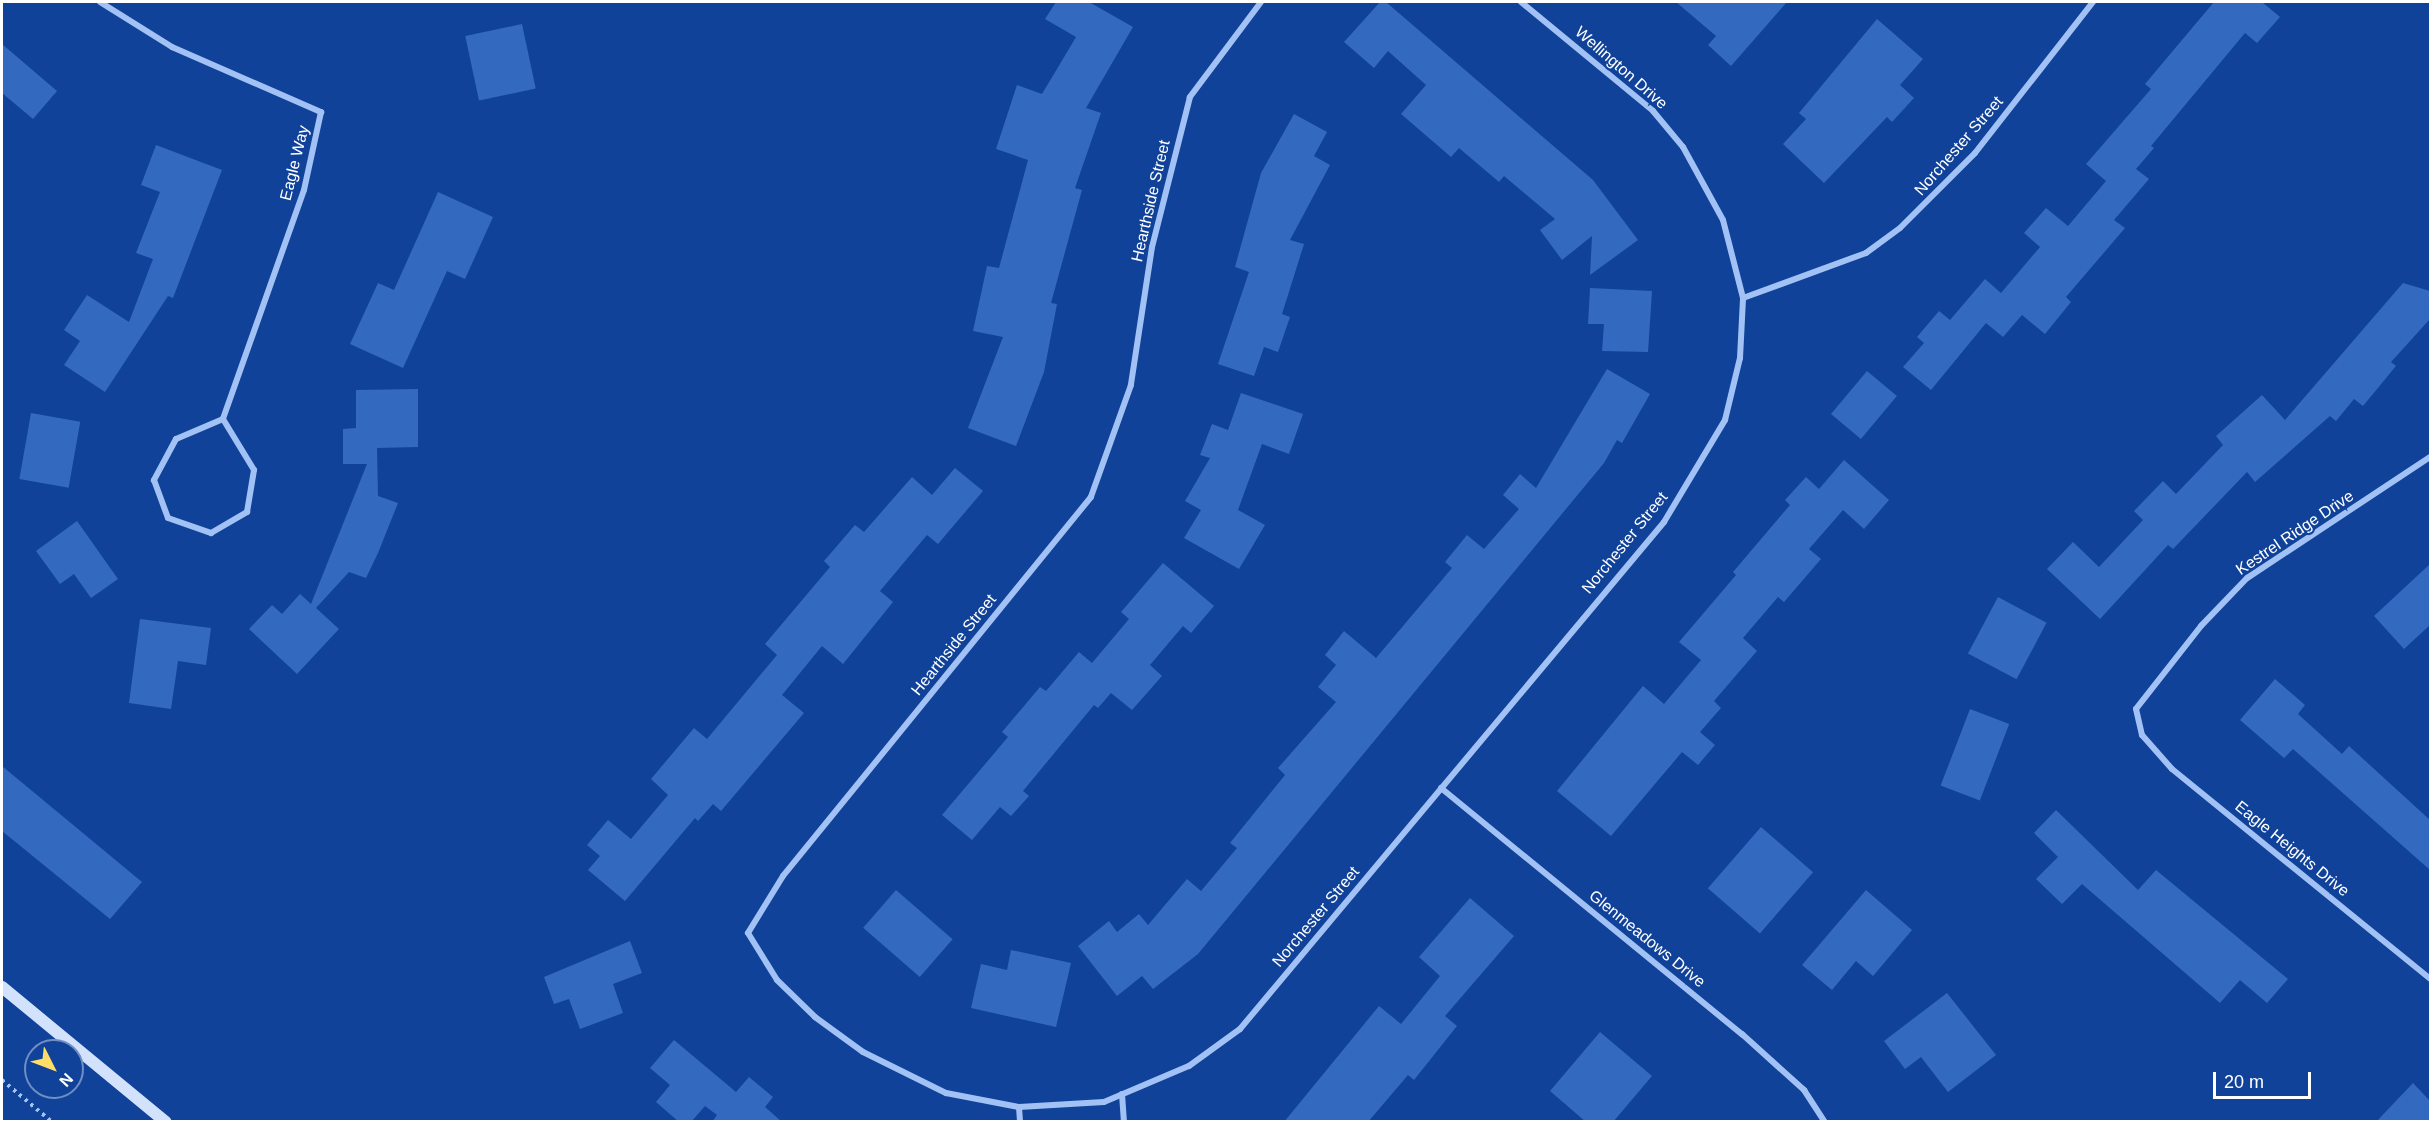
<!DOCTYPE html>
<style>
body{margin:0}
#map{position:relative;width:2432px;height:1123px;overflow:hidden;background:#10429a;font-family:Arial,sans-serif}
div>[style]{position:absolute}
.building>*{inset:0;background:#3469c0;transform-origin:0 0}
.path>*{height:4px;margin-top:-2px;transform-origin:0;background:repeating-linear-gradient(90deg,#a2c2f5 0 3px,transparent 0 7.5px)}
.street>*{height:6px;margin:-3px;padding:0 3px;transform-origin:3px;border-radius:3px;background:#a2c2f5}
.secondary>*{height:12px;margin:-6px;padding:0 6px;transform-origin:6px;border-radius:6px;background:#d2e2fd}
span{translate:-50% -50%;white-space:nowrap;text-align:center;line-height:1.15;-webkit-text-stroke:4.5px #10429a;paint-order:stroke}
.street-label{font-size:16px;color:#fff}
.frame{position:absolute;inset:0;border:3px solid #fff;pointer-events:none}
.north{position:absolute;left:24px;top:1039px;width:60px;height:60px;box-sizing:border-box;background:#10429a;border:2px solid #708ec2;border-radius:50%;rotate:132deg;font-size:16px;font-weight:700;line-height:24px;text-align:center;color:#fff}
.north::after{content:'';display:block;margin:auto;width:21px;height:27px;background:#fd6;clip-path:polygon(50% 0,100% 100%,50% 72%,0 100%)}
.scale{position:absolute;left:2213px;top:1072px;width:98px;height:27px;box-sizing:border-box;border:3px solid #fff;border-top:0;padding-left:8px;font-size:18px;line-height:21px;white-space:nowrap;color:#fff;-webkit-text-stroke:4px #10429a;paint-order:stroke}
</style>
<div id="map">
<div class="building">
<div style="clip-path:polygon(1056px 2px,1089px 2px,1133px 27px,1086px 108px,1101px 113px,1075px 188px,1082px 190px,1051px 303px,1057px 304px,1044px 372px,1016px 446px,968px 428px,1003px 337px,973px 331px,987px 266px,999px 268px,1028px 160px,996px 149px,1017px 85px,1042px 94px,1076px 37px,1045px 19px)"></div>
<div style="clip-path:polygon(1380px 2px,1386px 2px,1593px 180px,1638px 240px,1590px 275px,1592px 236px,1562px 260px,1540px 230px,1555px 219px,1504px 176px,1499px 182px,1459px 148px,1451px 157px,1401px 114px,1426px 85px,1388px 51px,1374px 68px,1344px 42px)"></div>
<div style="clip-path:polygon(1676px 2px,1787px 2px,1731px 66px,1708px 45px,1716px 36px)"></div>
<div style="clip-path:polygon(2214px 2px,2262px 2px,2280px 17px,2257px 43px,2245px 33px,2151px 146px,2154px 148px,2136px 169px,2149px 179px,2114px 220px,2125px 228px,2066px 297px,2071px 302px,2045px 334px,2022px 315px,2003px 337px,1986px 323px,1931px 390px,1903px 367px,1924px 343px,1917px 337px,1939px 311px,1950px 320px,1985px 279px,2001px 293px,2040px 247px,2024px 233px,2046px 208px,2068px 226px,2106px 181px,2086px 164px,2151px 89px,2145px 84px)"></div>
<div style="clip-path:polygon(1877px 19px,1923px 59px,1900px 85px,1914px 98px,1892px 122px,1887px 117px,1824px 183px,1783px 144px,1806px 119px,1799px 113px)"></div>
<div style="left:522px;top:24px;width:66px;height:58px;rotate:78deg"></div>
<div style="clip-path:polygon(2px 44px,57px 91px,33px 119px,2px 93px)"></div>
<div style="clip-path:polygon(1294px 114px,1327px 132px,1314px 156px,1330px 165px,1290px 240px,1304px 244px,1282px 314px,1290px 317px,1278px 352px,1264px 347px,1254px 376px,1218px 364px,1249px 272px,1235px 267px,1261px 173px)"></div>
<div style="clip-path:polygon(156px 145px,222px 170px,173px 298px,168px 296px,105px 392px,64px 365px,80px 341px,64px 330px,87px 295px,129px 322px,153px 259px,136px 253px,160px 192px,141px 185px)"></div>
<div style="clip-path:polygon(438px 192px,493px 217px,465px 279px,447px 271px,403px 368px,350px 344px,378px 283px,394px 290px)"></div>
<div style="clip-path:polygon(2403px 283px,2430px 291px,2430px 319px,2391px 362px,2396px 366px,2363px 406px,2354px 399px,2336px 421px,2330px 416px,2255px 482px,2247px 472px,2173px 549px,2168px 545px,2100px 619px,2047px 569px,2073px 542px,2099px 567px,2143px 520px,2134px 511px,2163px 481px,2176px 494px,2223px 445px,2216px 436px,2262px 395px,2285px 420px)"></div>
<div style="clip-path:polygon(1590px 288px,1652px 291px,1648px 352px,1602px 351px,1604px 324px,1588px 324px)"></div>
<div style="clip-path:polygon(1607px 369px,1650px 394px,1622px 443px,1617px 440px,1604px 463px,1198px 954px,1153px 989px,1142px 976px,1117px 996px,1078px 946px,1109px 921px,1117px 932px,1139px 914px,1148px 925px,1187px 879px,1201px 891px,1237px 848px,1230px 843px,1285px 775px,1278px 768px,1336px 702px,1318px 687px,1336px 665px,1325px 655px,1344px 631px,1376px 658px,1452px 568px,1445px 562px,1467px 535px,1484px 549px,1519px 509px,1503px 495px,1520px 474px,1536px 488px)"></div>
<div style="left:1867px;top:371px;width:39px;height:56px;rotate:40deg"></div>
<div style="clip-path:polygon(418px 389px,418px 447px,377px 448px,378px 496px,398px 503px,378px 553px,366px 578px,349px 572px,316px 608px,339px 629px,297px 674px,249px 629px,272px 605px,282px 614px,300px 594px,311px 604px,367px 464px,343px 464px,343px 429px,356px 428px,356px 390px)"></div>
<div style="clip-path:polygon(1241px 393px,1303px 414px,1289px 454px,1262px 444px,1238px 510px,1265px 525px,1239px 569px,1184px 538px,1201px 510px,1185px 501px,1210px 458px,1200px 455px,1212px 424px,1228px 430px)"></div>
<div style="left:31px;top:413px;width:50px;height:67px;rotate:10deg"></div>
<div style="clip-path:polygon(1844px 460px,1889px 500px,1864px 529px,1843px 510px,1809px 549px,1821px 559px,1784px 602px,1778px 597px,1743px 638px,1757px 651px,1714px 701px,1721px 708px,1700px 732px,1715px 745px,1698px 765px,1682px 752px,1611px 836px,1557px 791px,1643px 686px,1664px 704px,1701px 660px,1679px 642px,1736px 575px,1733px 572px,1790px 505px,1785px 500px,1806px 477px,1819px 489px)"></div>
<div style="clip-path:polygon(955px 468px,983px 491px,938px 544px,927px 535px,880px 591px,893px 602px,843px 664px,822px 646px,782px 695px,804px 713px,721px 811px,713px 804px,698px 821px,695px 818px,625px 901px,588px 870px,600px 856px,587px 845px,608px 820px,631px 839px,668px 795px,651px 779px,694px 728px,707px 739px,777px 655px,765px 644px,830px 567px,824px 561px,855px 525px,864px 532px,912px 477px,932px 495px)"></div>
<div style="clip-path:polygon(77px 521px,118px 579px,91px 598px,74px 574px,60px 584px,36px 551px)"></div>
<div style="clip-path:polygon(1163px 563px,1214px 606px,1191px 633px,1183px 626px,1150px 665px,1162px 676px,1132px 710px,1111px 693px,1098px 708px,1094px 705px,1023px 791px,1029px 796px,1011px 816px,1000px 807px,972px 840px,942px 815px,1008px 737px,1002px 732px,1040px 687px,1046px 691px,1079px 652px,1092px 663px,1129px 619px,1121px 612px)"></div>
<div style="clip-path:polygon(2430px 564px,2430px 625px,2404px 649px,2374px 616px)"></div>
<div style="left:1998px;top:597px;width:55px;height:64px;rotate:28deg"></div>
<div style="clip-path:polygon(140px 619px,211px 628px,206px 665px,178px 661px,171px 709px,129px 703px)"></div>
<div style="clip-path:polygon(2275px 679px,2305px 705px,2298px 714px,2342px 754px,2349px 746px,2430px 820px,2430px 870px,2293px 749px,2284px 758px,2240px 720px)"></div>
<div style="left:1970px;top:709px;width:42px;height:82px;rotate:21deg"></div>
<div style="clip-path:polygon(2px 766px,142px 882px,110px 919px,2px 831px)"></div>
<div style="clip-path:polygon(2056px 810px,2138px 890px,2156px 870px,2288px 979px,2267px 1003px,2240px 980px,2220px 1003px,2082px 884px,2062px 904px,2036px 879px,2058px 857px,2034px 833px)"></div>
<div style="left:1761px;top:827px;width:69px;height:81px;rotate:41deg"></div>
<div style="left:896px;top:890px;width:75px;height:50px;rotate:41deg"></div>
<div style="clip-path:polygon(1866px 890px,1912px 930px,1873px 976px,1856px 961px,1832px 990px,1802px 965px)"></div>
<div style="clip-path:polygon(1470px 898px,1514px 936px,1445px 1016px,1457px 1026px,1414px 1080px,1408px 1075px,1368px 1122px,1284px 1122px,1379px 1006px,1401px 1024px,1440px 976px,1419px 957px)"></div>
<div style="clip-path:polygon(630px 941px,642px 973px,613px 984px,623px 1013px,580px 1029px,569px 999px,554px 1004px,544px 977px)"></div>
<div style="clip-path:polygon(1011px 950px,1071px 963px,1056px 1027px,971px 1008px,981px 964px,1007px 970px)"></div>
<div style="clip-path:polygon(1947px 993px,1996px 1055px,1948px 1092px,1921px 1057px,1905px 1069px,1884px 1041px)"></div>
<div style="clip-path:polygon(1600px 1032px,1652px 1076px,1613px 1122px,1586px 1122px,1550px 1091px)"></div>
<div style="clip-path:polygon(674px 1040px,736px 1092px,749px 1077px,773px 1097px,765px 1107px,782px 1122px,712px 1122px,717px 1115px,705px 1106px,691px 1122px,679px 1122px,656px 1102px,670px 1085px,650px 1068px)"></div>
<div style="clip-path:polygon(2413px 1083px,2430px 1101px,2430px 1122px,2376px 1122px)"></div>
</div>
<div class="path">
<div style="left:2px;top:1080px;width:65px;rotate:40deg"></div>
</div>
<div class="street">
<div style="left:100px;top:2px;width:85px;rotate:32deg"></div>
<div style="left:172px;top:47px;width:163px;rotate:23.6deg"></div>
<div style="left:321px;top:112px;width:80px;rotate:102.3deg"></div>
<div style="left:304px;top:190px;width:243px;rotate:109.5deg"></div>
<div style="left:223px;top:419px;width:51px;rotate:156.9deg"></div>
<div style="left:176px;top:439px;width:47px;rotate:118.2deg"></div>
<div style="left:154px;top:480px;width:40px;rotate:69.8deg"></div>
<div style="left:168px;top:518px;width:46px;rotate:19.2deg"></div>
<div style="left:211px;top:533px;width:42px;rotate:-30.3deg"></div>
<div style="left:247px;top:512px;width:43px;rotate:-80.5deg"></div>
<div style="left:254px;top:470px;width:60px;rotate:-121.3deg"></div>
<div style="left:1261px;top:2px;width:119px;rotate:126.8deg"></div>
<div style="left:1190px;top:97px;width:155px;rotate:104.2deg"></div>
<div style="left:1152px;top:247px;width:140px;rotate:98.7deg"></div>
<div style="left:1131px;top:385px;width:119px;rotate:109.7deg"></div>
<div style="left:1091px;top:497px;width:488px;rotate:129.1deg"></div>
<div style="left:783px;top:876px;width:67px;rotate:121.6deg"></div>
<div style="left:748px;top:933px;width:55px;rotate:58.3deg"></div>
<div style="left:777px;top:980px;width:53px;rotate:44.2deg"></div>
<div style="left:815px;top:1017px;width:59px;rotate:36.1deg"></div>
<div style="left:863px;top:1052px;width:93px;rotate:26.3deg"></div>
<div style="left:946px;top:1093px;width:74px;rotate:10.9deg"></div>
<div style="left:1019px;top:1107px;width:85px;rotate:-3.4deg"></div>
<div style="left:1104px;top:1102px;width:92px;rotate:-23deg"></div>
<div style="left:1189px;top:1066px;width:63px;rotate:-36deg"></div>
<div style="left:1240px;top:1029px;width:661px;rotate:-50.09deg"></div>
<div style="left:1664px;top:522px;width:119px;rotate:-59.1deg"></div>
<div style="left:1725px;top:420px;width:64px;rotate:-76.4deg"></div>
<div style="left:1740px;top:358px;width:60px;rotate:-87.1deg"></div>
<div style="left:1743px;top:298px;width:131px;rotate:-20.1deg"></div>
<div style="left:1866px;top:253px;width:42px;rotate:-36.3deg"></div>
<div style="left:1900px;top:228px;width:106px;rotate:-45deg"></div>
<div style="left:1975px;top:153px;width:192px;rotate:-52deg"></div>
<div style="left:1521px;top:2px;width:171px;rotate:39.5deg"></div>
<div style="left:1653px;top:111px;width:47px;rotate:50.2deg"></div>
<div style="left:1683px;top:147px;width:83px;rotate:61.3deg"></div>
<div style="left:1723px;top:220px;width:81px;rotate:75.6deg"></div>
<div style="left:2430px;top:457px;width:219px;rotate:146.5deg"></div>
<div style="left:2247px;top:578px;width:66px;rotate:133.8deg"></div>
<div style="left:2201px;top:626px;width:105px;rotate:128.1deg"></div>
<div style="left:2136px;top:709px;width:27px;rotate:77deg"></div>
<div style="left:2142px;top:735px;width:45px;rotate:48.6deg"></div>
<div style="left:2172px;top:769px;width:333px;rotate:39.1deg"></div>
<div style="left:1441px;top:788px;width:389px;rotate:39.3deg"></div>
<div style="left:1742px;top:1034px;width:84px;rotate:42.1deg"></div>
<div style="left:1804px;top:1090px;width:38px;rotate:57deg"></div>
<div style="left:1122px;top:1094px;width:28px;rotate:86deg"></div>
<div style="left:1019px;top:1107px;width:15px;rotate:86deg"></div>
</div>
<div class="secondary">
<div style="left:2px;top:987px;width:212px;rotate:39.5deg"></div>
</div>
<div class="street-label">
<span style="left:1621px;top:68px;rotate:41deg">Wellington Drive</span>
<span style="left:1959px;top:146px;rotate:-49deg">Norchester Street</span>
<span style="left:295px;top:163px;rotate:-76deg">Eagle Way</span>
<span style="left:1151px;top:201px;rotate:-77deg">Hearthside Street</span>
<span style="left:2295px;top:533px;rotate:-34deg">Kestrel Ridge Drive</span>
<span style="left:1625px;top:543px;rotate:-51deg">Norchester Street</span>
<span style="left:954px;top:645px;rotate:-51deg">Hearthside Street</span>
<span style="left:2292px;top:849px;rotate:39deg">Eagle Heights Drive</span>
<span style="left:1316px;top:917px;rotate:-50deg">Norchester Street</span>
<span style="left:1647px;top:939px;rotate:39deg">Glenmeadows Drive</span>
</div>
<div class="frame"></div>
<div class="north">N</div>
<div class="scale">20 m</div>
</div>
